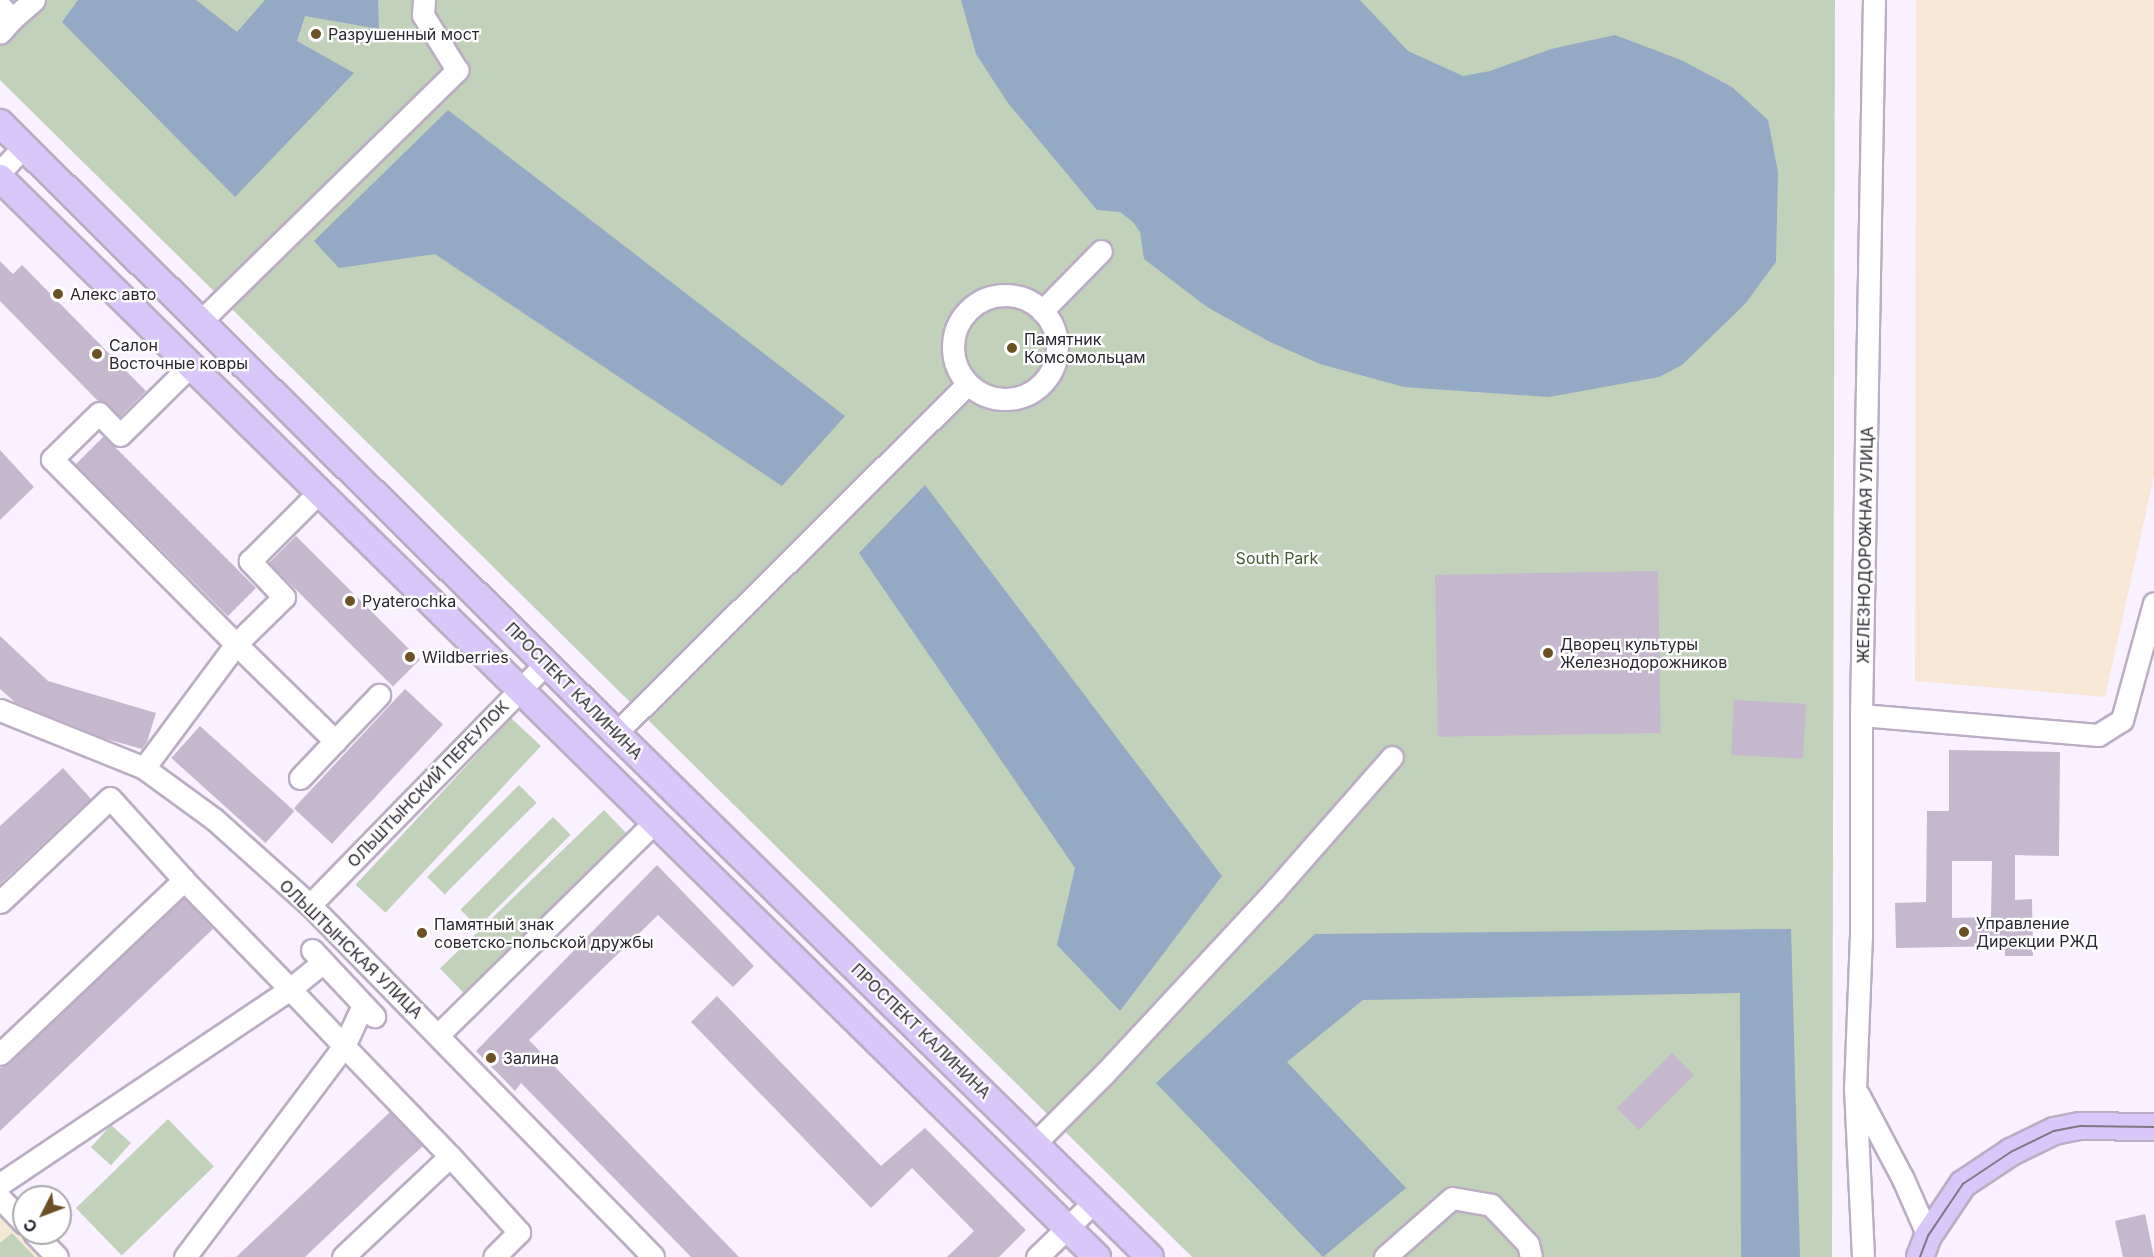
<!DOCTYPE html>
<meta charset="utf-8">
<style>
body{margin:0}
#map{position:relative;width:2154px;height:1257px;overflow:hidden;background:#f9f1ff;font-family:Inter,sans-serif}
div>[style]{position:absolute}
.commercial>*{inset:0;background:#f5e9d5}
.industrial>*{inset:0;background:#f9e7d6}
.green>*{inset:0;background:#c2d1b9;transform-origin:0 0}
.water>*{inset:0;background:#93a9c4}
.building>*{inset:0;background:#c5b7cd;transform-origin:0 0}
.roads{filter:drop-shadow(2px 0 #bbadc3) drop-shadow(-2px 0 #bbadc3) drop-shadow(0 2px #bbadc3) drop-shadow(0 -2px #bbadc3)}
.minor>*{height:21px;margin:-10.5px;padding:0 10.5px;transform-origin:10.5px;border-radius:10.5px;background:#fff}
.minor>.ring{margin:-10.5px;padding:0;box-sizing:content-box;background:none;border:21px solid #fff;border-radius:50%}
.major>*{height:26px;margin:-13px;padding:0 13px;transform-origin:13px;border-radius:13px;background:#dac7f9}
.tram>*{height:1.5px;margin:-0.75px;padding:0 0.75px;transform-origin:0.75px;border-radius:0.75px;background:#7e7883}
.dots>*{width:16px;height:16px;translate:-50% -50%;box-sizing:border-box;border:3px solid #fff;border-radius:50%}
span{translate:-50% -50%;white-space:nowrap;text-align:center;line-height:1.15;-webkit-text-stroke:4.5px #fff;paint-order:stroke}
.poi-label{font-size:16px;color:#2b262f}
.left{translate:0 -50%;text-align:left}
.street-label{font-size:16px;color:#2b262f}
.park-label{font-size:16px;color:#3f5a2e}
.north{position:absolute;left:12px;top:1185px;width:60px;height:60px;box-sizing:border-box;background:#fff;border:2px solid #aaa8ac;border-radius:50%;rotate:228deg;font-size:16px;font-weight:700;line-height:24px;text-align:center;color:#2b262f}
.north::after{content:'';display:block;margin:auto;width:21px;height:27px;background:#6b5123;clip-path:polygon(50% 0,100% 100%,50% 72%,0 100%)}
</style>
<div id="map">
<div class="commercial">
<div style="clip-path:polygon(0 1208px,44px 1257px,0 1257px)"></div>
</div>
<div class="industrial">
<div style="clip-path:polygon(1916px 0,2154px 0,2154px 476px,2105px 697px,1915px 681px)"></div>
</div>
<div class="green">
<div style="clip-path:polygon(0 0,1835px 0,1832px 1257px,1192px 1257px,0 80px)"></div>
<div style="left:511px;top:718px;width:41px;height:228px;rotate:43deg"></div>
<div style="left:519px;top:785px;width:25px;height:130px;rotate:45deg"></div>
<div style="left:604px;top:810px;width:39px;height:228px;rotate:46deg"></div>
<div style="left:553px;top:817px;width:25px;height:131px;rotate:45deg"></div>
<div style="left:168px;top:1119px;width:66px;height:128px;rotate:46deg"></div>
<div style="left:111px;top:1125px;width:27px;height:30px;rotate:42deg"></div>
<div style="clip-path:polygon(12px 1233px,35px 1257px,0 1257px,0 1243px)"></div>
</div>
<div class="water">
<div style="clip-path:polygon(78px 0,196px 0,237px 32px,265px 0,378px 0,379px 29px,305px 16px,297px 41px,354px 73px,235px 197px,62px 22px)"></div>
<div style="clip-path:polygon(961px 0,1360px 0,1408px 51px,1463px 76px,1490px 71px,1551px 49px,1615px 35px,1681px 60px,1732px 87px,1768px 120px,1778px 172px,1776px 262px,1745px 304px,1682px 365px,1659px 377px,1549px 397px,1404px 387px,1320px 364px,1270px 342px,1207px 307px,1144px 259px,1140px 232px,1133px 222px,1120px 212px,1097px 210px,1008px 103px,976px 54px)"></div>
<div style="clip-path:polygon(448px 110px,845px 416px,782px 486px,435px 254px,339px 268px,314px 241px)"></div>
<div style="clip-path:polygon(925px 485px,1222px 876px,1120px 1011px,1057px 945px,1075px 868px,859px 553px)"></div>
<div style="clip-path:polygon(1791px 929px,1800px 1257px,1741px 1257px,1740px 993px,1363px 1000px,1287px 1062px,1406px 1188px,1323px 1257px,1156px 1083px,1315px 934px)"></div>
</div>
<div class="building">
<div style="clip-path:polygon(0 261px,13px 274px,22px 265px,146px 391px,120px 417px,108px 404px,98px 401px,0 301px)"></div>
<div style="left:104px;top:436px;width:215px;height:40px;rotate:45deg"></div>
<div style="clip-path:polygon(0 450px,34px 487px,0 520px)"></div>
<div style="left:296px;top:536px;width:175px;height:38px;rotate:45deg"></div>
<div style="left:1658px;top:571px;width:162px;height:223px;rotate:89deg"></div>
<div style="clip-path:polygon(0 636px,48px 681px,156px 713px,147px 742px,142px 749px,103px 738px,16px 703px,0 689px)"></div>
<div style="left:405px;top:689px;width:52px;height:163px;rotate:43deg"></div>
<div style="left:1734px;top:700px;width:72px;height:55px;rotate:3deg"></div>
<div style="left:200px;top:726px;width:127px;height:43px;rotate:42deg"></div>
<div style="clip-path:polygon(evenodd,1949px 750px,2060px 752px,2059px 856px,2015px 855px,2015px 900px,2032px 899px,2033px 956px,2005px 956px,2005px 946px,1896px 948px,1895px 903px,1926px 902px,1927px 811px,1949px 811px,1949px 750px,1952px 861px,1992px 861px,1991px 917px,1952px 918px,1952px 861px)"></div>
<div style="clip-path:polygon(63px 768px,91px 799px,0 884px,0 826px)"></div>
<div style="clip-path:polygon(657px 865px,754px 966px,733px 987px,658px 915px,529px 1040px,739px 1257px,691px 1257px,521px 1083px,515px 1091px,476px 1051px)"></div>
<div style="clip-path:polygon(184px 898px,213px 929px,0 1131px,0 1068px,9px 1063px)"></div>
<div style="clip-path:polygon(717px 996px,881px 1166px,925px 1128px,1026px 1230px,999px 1257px,947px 1257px,974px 1231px,912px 1168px,871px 1208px,691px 1022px)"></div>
<div style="left:1672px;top:1053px;width:31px;height:78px;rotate:45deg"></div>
<div style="clip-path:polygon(390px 1112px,423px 1146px,401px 1166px,305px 1257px,236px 1257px)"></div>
<div style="clip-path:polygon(2145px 1214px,2154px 1257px,2123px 1257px,2115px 1221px)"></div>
</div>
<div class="roads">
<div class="minor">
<div style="left:0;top:6px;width:18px;rotate:47deg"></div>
<div style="left:12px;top:19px;width:18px;rotate:131deg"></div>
<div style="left:12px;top:19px;width:29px;rotate:-41deg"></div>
<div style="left:0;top:172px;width:35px;rotate:-47deg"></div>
<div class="ring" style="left:953px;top:295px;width:83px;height:83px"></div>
<div style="left:1042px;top:311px;width:84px;rotate:-45.5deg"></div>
<div style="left:201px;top:321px;width:359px;rotate:-44.4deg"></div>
<div style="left:457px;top:70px;width:65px;rotate:-121.7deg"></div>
<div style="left:423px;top:15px;width:15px;rotate:-86deg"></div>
<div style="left:190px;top:366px;width:98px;rotate:135.4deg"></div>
<div style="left:120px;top:435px;width:30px;rotate:-134deg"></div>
<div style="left:99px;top:413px;width:66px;rotate:135.6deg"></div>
<div style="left:52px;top:459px;width:261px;rotate:45.2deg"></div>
<div style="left:236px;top:644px;width:67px;rotate:-44.4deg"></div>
<div style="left:284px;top:597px;width:50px;rotate:-133.4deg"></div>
<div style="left:250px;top:561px;width:98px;rotate:-45deg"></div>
<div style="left:0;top:710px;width:155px;rotate:21.9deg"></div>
<div style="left:144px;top:768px;width:87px;rotate:36.1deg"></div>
<div style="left:214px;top:819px;width:129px;rotate:41.9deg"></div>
<div style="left:310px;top:905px;width:491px;rotate:45.7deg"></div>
<div style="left:1861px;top:715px;width:238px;rotate:4.8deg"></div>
<div style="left:2098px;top:735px;width:28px;rotate:-32deg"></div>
<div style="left:2122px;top:720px;width:121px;rotate:-74.7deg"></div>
<div style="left:616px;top:733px;width:496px;rotate:-44.8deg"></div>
<div style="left:144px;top:768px;width:154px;rotate:-53.4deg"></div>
<div style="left:236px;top:644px;width:139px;rotate:44.4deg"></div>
<div style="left:335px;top:741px;width:64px;rotate:-46.3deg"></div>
<div style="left:300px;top:778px;width:51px;rotate:-46.6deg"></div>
<div style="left:0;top:902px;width:151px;rotate:-43.4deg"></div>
<div style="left:110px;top:798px;width:110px;rotate:47.9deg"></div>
<div style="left:184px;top:880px;width:253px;rotate:136.6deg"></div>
<div style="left:310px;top:905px;width:339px;rotate:-45.7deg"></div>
<div style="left:312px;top:950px;width:91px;rotate:46.8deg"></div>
<div style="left:322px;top:963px;width:41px;rotate:140.9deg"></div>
<div style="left:290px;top:989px;width:79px;rotate:46.5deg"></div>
<div style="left:344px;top:1046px;width:45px;rotate:-65.1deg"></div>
<div style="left:438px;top:1035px;width:303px;rotate:-44.5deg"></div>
<div style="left:1858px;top:1094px;width:96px;rotate:62.1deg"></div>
<div style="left:1903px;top:1179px;width:62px;rotate:66.3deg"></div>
<div style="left:1035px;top:1143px;width:100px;rotate:-45deg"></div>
<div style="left:1106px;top:1072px;width:248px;rotate:-47.1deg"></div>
<div style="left:1275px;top:890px;width:177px;rotate:-48.7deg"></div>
<div style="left:0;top:1184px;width:349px;rotate:-33.9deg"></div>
<div style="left:290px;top:989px;width:152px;rotate:-134.2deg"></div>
<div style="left:0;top:1198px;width:35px;rotate:46deg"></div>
<div style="left:34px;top:1233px;width:33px;rotate:46deg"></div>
<div style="left:185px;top:1257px;width:264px;rotate:-53deg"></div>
<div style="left:344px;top:1046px;width:153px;rotate:46.1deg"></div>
<div style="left:343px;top:1257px;width:147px;rotate:-43.3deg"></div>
<div style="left:450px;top:1156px;width:103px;rotate:47.8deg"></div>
<div style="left:519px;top:1232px;width:35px;rotate:135deg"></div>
<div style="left:1037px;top:1257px;width:81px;rotate:-44deg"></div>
<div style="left:1385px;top:1257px;width:89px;rotate:-41.4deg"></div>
<div style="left:1452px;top:1198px;width:40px;rotate:10deg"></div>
<div style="left:1491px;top:1205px;width:54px;rotate:46.5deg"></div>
<div style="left:1528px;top:1244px;width:13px;rotate:77deg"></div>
<div style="left:1863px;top:1257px;width:167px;rotate:-92.7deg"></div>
<div style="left:1855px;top:1090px;width:153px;rotate:-87.8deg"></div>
<div style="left:1861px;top:937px;width:222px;rotate:-90deg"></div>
<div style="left:1861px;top:715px;width:715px;rotate:-88.96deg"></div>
</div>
<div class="major">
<div style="left:0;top:123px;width:867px;rotate:44.72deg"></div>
<div style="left:616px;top:733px;width:748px;rotate:44.46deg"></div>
<div style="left:0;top:178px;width:1539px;rotate:44.53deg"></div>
<div style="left:1920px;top:1257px;width:22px;rotate:-69deg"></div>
<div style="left:1928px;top:1236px;width:63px;rotate:-56.1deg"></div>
<div style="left:1963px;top:1184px;width:58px;rotate:-33.7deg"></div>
<div style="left:2011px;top:1152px;width:48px;rotate:-26deg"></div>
<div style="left:2054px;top:1131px;width:26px;rotate:-11deg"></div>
<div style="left:2080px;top:1126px;width:74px;rotate:0.8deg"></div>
</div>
</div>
<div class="tram">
<div style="left:1920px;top:1257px;width:22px;rotate:-69deg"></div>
<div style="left:1928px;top:1236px;width:63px;rotate:-56.1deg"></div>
<div style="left:1963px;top:1184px;width:58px;rotate:-33.7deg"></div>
<div style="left:2011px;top:1152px;width:48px;rotate:-26deg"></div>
<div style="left:2054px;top:1131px;width:26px;rotate:-11deg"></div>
<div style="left:2080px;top:1126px;width:74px;rotate:0.8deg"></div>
</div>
<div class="dots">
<div style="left:316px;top:34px;background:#6b5123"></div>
<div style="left:58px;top:294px;background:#6b5123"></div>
<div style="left:1012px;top:348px;background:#6b5123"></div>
<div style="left:97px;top:354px;background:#6b5123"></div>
<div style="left:350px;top:601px;background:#6b5123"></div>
<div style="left:1548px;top:653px;background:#6b5123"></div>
<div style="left:410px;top:657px;background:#6b5123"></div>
<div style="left:1964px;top:932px;background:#6b5123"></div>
<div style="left:422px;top:933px;background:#6b5123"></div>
<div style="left:491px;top:1058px;background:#6b5123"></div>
</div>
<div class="poi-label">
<span class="left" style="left:328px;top:34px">Разрушенный мост</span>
<span class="left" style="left:70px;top:294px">Алекс авто</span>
<span class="left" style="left:1024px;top:348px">Памятник<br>Комсомольцам</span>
<span class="left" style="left:109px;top:354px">Салон<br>Восточные ковры</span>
<span class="left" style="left:362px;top:601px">Pyaterochka</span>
<span class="left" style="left:1560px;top:653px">Дворец культуры<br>Железнодорожников</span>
<span class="left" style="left:422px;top:657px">Wildberries</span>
<span class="left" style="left:1976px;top:932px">Управление<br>Дирекции РЖД</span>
<span class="left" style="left:434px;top:933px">Памятный знак<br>советско-польской дружбы</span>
<span class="left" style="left:503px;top:1058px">Залина</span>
</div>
<div class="street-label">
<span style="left:1865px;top:545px;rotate:-89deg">ЖЕЛЕЗНОДОРОЖНАЯ УЛИЦА</span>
<span style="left:574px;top:691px;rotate:45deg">ПРОСПЕКТ КАЛИНИНА</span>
<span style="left:428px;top:784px;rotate:-46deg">ОЛЬШТЫНСКИЙ ПЕРЕУЛОК</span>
<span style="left:351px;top:949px;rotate:44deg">ОЛЬШТЫНСКАЯ УЛИЦА</span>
<span style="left:921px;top:1031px;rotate:44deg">ПРОСПЕКТ КАЛИНИНА</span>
</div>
<div class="park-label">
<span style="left:1277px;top:558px">South Park</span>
</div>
<div class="north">С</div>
</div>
